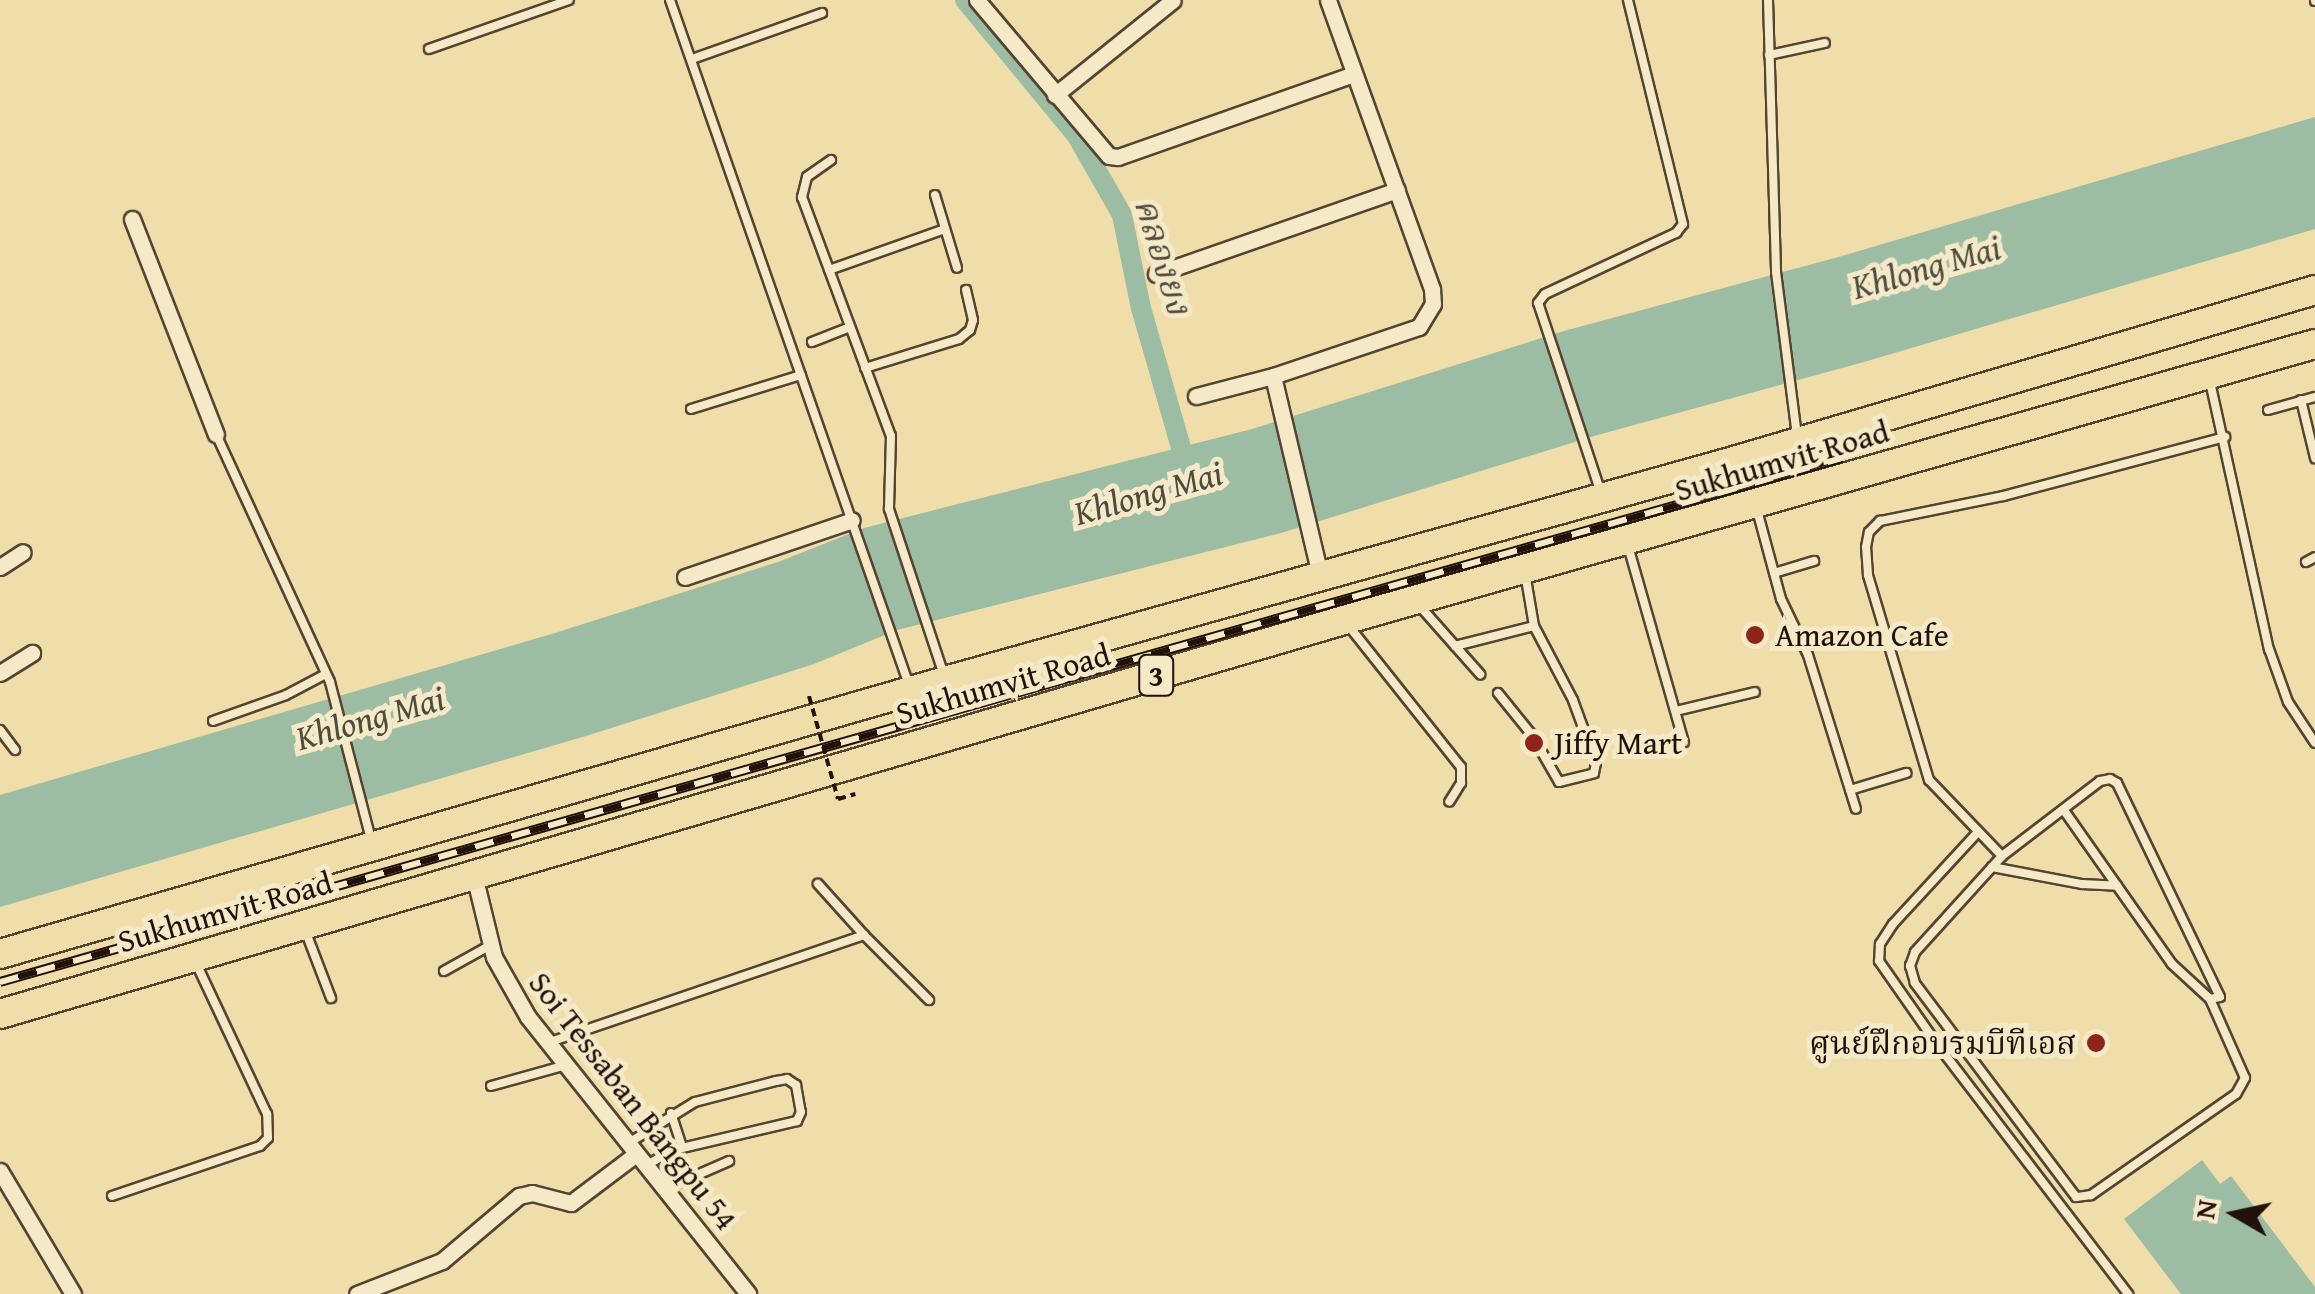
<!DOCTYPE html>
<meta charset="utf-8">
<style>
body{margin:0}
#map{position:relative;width:2315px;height:1294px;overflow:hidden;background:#efddaa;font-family:"Gentium Book Plus","Noto Serif Thai",serif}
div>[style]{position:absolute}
.water>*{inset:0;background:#9cbda3}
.canal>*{height:20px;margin:-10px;padding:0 10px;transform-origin:10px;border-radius:10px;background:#9cbda3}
.path>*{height:4px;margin-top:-2px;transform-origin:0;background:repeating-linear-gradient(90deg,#221109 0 8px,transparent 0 13px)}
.roads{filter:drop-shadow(2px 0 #554431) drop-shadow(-2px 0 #554431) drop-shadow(0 2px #554431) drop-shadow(0 -2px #554431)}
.lane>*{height:8px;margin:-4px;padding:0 4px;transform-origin:4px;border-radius:4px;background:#f5e9c8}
.street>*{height:15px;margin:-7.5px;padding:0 7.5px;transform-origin:7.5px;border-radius:7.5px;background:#f5e9c8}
.highway>*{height:28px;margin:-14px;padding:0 14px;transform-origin:14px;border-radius:14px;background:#efddaa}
.rail>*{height:10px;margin-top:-5px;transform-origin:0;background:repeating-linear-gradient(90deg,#f5e9c8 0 19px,#221109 0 38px);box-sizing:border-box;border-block:2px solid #221109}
.path-bridge>*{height:4px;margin-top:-2px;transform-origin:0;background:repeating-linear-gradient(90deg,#221109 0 8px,transparent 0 13px)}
.dots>*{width:28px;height:28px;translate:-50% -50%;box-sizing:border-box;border:5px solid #f5e9c8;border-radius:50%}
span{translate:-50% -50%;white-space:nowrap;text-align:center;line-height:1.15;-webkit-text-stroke:10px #f5e9c8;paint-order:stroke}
.shield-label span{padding:2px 8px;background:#f5e9c8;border:2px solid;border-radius:8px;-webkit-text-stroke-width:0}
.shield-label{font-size:30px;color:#221109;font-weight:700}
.street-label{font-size:32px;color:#221109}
.poi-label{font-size:32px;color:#221109}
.left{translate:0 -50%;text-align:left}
.right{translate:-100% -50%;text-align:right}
.water-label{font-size:35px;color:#4d4d3f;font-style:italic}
.north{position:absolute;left:2185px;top:1164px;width:100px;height:100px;-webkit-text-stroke:8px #f5e9c8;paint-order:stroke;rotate:279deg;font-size:28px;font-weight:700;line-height:40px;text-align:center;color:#221109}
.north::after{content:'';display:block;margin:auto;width:35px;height:45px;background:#221109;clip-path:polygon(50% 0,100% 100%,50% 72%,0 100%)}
</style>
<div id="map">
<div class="water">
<div style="clip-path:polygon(2315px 117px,2315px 229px,1864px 362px,1594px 436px,1281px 533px,897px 630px,814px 664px,586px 736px,0 907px,0 795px,555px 633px,778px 562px,864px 528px,1252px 429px,1564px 331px,1835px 258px)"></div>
<div style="clip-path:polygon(2202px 1160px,2220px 1184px,2231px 1176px,2315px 1287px,2315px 1294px,2181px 1294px,2124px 1219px)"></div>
</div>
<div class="canal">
<div style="left:965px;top:0;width:176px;rotate:50.5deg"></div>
<div style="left:1077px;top:136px;width:91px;rotate:60.3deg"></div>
<div style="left:1122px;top:215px;width:95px;rotate:78.5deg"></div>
<div style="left:1141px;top:308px;width:171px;rotate:74deg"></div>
</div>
<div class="path">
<div style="left:838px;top:799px;width:18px;rotate:-16deg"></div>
</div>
<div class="roads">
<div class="lane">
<div style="left:670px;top:0;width:725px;rotate:70.77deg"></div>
<div style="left:1768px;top:0;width:272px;rotate:88.3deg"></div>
<div style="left:1776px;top:272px;width:166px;rotate:82.7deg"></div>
<div style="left:2315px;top:0;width:1px;rotate:90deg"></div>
<div style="left:429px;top:49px;width:148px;rotate:-19.3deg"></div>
<div style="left:1769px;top:55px;width:57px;rotate:-12.1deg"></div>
<div style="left:692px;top:59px;width:138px;rotate:-19.5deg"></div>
<div style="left:831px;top:160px;width:29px;rotate:145deg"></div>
<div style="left:807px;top:177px;width:21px;rotate:104deg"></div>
<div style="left:802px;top:197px;width:255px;rotate:69.6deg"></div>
<div style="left:891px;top:436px;width:73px;rotate:91.6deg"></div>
<div style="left:889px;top:509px;width:175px;rotate:71.7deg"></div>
<div style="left:935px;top:195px;width:76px;rotate:73.2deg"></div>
<div style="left:829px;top:270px;width:123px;rotate:-19.5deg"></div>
<div style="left:812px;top:342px;width:41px;rotate:-21.5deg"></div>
<div style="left:865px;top:368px;width:98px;rotate:-17.1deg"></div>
<div style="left:959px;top:339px;width:14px;rotate:-39deg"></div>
<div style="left:970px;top:330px;width:10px;rotate:-73deg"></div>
<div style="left:973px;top:320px;width:31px;rotate:-103deg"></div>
<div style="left:2209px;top:377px;width:279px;rotate:77.6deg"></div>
<div style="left:2269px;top:649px;width:56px;rotate:70.3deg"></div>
<div style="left:2288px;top:702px;width:49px;rotate:56.6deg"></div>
<div style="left:2301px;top:400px;width:60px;rotate:76.4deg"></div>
<div style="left:691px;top:409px;width:115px;rotate:-17.2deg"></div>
<div style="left:2268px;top:410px;width:49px;rotate:-15.5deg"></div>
<div style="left:216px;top:434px;width:273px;rotate:65.3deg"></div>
<div style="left:330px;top:682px;width:162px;rotate:75.4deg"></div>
<div style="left:1600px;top:490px;width:197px;rotate:-108.3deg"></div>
<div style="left:1538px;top:303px;width:11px;rotate:-52deg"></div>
<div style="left:1545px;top:294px;width:145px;rotate:-25deg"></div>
<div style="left:1676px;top:233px;width:11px;rotate:-52deg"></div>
<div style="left:1683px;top:224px;width:231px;rotate:-103.8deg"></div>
<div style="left:1757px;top:510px;width:92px;rotate:74.9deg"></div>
<div style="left:1781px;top:599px;width:62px;rotate:64.3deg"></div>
<div style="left:1808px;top:655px;width:161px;rotate:72.7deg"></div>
<div style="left:1628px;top:546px;width:204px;rotate:74.1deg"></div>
<div style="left:2306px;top:562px;width:10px;rotate:-29deg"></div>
<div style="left:1774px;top:573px;width:42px;rotate:-16.7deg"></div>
<div style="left:1418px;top:604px;width:94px;rotate:48.5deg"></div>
<div style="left:1348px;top:625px;width:181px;rotate:51.5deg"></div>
<div style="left:1461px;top:767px;width:16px;rotate:90deg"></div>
<div style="left:1461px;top:783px;width:22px;rotate:122deg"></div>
<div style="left:1455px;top:646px;width:81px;rotate:-14.2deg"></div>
<div style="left:1498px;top:693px;width:54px;rotate:51deg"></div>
<div style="left:1532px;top:735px;width:54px;rotate:60.1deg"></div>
<div style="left:1559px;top:782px;width:36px;rotate:-14deg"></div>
<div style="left:1594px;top:773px;width:10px;rotate:-79deg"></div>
<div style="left:1596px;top:763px;width:67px;rotate:-110.1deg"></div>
<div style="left:1573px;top:700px;width:84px;rotate:-117.8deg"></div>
<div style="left:1534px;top:626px;width:54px;rotate:-99.6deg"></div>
<div style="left:1676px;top:711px;width:81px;rotate:-13.5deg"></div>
<div style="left:213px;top:721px;width:77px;rotate:-19.6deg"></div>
<div style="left:286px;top:695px;width:45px;rotate:-27.7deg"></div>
<div style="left:0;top:730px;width:25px;rotate:53deg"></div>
<div style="left:1850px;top:790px;width:59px;rotate:-16.9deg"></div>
<div style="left:1977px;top:833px;width:124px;rotate:132.7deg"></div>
<div style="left:1893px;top:924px;width:24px;rotate:123deg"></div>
<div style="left:1880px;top:944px;width:17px;rotate:93deg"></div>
<div style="left:1879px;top:961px;width:101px;rotate:55.1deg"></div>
<div style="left:1937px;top:1044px;width:315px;rotate:52.6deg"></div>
<div style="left:2002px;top:856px;width:123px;rotate:-37.4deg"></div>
<div style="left:2100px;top:781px;width:10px;rotate:-11deg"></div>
<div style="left:2110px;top:779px;width:8px;rotate:30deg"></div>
<div style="left:2117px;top:783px;width:237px;rotate:64.3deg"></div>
<div style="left:2220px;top:997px;width:10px;rotate:169deg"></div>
<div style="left:2210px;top:999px;width:52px;rotate:-137.4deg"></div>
<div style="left:2172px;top:964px;width:189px;rotate:-125.1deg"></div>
<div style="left:1992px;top:867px;width:92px;rotate:10.7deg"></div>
<div style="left:2082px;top:884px;width:35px;rotate:3deg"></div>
<div style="left:305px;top:930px;width:73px;rotate:69.1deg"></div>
<div style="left:864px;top:935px;width:92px;rotate:45deg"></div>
<div style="left:444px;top:971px;width:54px;rotate:-29deg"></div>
<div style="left:2210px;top:999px;width:86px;rotate:66.1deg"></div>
<div style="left:2245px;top:1078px;width:18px;rotate:119deg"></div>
<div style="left:2236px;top:1094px;width:177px;rotate:145.1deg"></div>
<div style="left:2091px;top:1195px;width:15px;rotate:172deg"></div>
<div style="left:2076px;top:1197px;width:268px;rotate:-127deg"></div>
<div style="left:1915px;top:983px;width:18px;rotate:-106deg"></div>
<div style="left:1910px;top:966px;width:15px;rotate:-70deg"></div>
<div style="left:1915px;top:952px;width:130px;rotate:-47.8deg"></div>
<div style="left:2002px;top:856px;width:105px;rotate:-133.8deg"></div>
<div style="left:1929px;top:780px;width:214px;rotate:-106.6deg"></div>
<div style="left:1868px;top:575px;width:28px;rotate:-94deg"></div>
<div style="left:1866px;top:547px;width:15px;rotate:-79deg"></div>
<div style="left:1869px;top:532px;width:16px;rotate:-45deg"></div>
<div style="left:1880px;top:521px;width:126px;rotate:-11.5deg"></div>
<div style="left:2003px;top:496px;width:230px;rotate:-14.9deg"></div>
<div style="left:550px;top:1042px;width:332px;rotate:-18.8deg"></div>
<div style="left:864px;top:935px;width:69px;rotate:-132deg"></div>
<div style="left:491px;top:1086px;width:75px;rotate:-15.5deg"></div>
<div style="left:671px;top:1113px;width:36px;rotate:72deg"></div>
<div style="left:627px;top:1144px;width:80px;rotate:-31.7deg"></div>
<div style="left:695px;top:1102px;width:84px;rotate:-14.5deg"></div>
<div style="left:776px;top:1081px;width:11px;rotate:-10deg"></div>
<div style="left:787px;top:1079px;width:11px;rotate:34deg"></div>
<div style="left:796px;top:1085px;width:27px;rotate:80deg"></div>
<div style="left:801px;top:1112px;width:10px;rotate:114deg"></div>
<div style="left:797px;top:1121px;width:127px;rotate:166.8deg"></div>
<div style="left:673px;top:1150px;width:30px;rotate:150deg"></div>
<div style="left:665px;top:1189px;width:70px;rotate:-23.6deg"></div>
<div style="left:112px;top:1196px;width:156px;rotate:-18.7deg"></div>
<div style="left:260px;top:1146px;width:11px;rotate:-45deg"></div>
<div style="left:268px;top:1138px;width:24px;rotate:-92deg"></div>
<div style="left:267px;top:1114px;width:167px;rotate:-115.2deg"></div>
</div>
<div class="street">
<div style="left:977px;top:0;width:204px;rotate:49.8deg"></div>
<div style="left:1109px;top:156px;width:9px;rotate:6deg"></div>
<div style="left:1118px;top:157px;width:250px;rotate:-19.4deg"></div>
<div style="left:1055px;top:95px;width:151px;rotate:-38.8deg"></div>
<div style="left:132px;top:219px;width:231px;rotate:68.7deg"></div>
<div style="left:1156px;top:274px;width:255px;rotate:-19.2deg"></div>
<div style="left:1196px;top:396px;width:80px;rotate:-14.6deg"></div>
<div style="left:0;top:567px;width:27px;rotate:-33deg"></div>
<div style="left:1320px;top:575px;width:204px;rotate:-103.3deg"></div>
<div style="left:1273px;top:376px;width:154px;rotate:-18.6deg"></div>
<div style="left:1419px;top:327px;width:27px;rotate:-59deg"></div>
<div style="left:1433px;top:304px;width:15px;rotate:-94deg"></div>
<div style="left:1432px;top:289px;width:307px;rotate:-109.8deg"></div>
<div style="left:685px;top:577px;width:176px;rotate:-18.8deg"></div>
<div style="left:0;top:673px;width:38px;rotate:-32deg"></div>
<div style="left:474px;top:875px;width:84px;rotate:76.3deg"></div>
<div style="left:494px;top:957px;width:69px;rotate:60.5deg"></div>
<div style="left:528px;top:1017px;width:354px;rotate:51.5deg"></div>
<div style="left:0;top:1171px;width:143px;rotate:59.3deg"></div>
<div style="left:357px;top:1294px;width:91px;rotate:-21.2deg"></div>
<div style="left:442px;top:1261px;width:101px;rotate:-40.2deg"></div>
<div style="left:519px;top:1196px;width:13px;rotate:-13deg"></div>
<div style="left:532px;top:1193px;width:40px;rotate:14.4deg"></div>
<div style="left:571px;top:1203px;width:81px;rotate:-37deg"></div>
</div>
<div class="highway">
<div style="left:0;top:954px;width:984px;rotate:-16.11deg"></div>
<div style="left:945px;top:681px;width:812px;rotate:-15.58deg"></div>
<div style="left:1727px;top:463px;width:613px;rotate:-16.39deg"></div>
<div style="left:0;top:1014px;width:1401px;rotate:-16.34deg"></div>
<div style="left:1344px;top:620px;width:1009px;rotate:-15.87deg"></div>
</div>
</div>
<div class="rail">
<div style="left:0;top:982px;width:1915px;rotate:-15.88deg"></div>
</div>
<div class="path-bridge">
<div style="left:809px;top:696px;width:107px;rotate:74.3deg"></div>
</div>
<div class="dots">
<div style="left:1755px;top:635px;background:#8f2418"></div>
<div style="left:1534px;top:743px;background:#8f2418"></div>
<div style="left:2096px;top:1043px;background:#8f2418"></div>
</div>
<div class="shield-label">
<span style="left:1156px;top:675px">3</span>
</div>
<div class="street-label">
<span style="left:1782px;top:461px;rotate:-16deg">Sukhumvit Road</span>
<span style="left:1003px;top:684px;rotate:-16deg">Sukhumvit Road</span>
<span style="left:225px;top:912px;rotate:-16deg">Sukhumvit Road</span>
<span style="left:633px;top:1101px;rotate:52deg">Soi Tessaban Bangpu 54</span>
</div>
<div class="poi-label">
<span class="left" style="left:1775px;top:635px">Amazon Cafe</span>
<span class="left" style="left:1554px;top:743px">Jiffy Mart</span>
<span class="right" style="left:2076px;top:1043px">ศูนย์ฝึกอบรมบีทีเอส</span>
</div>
<div class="water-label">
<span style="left:1163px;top:256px;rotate:73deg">คลองยง</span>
<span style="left:1926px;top:267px;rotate:-16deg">Khlong Mai</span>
<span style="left:1148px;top:493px;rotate:-16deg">Khlong Mai</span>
<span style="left:370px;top:718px;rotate:-16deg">Khlong Mai</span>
</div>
<div class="north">N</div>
</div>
